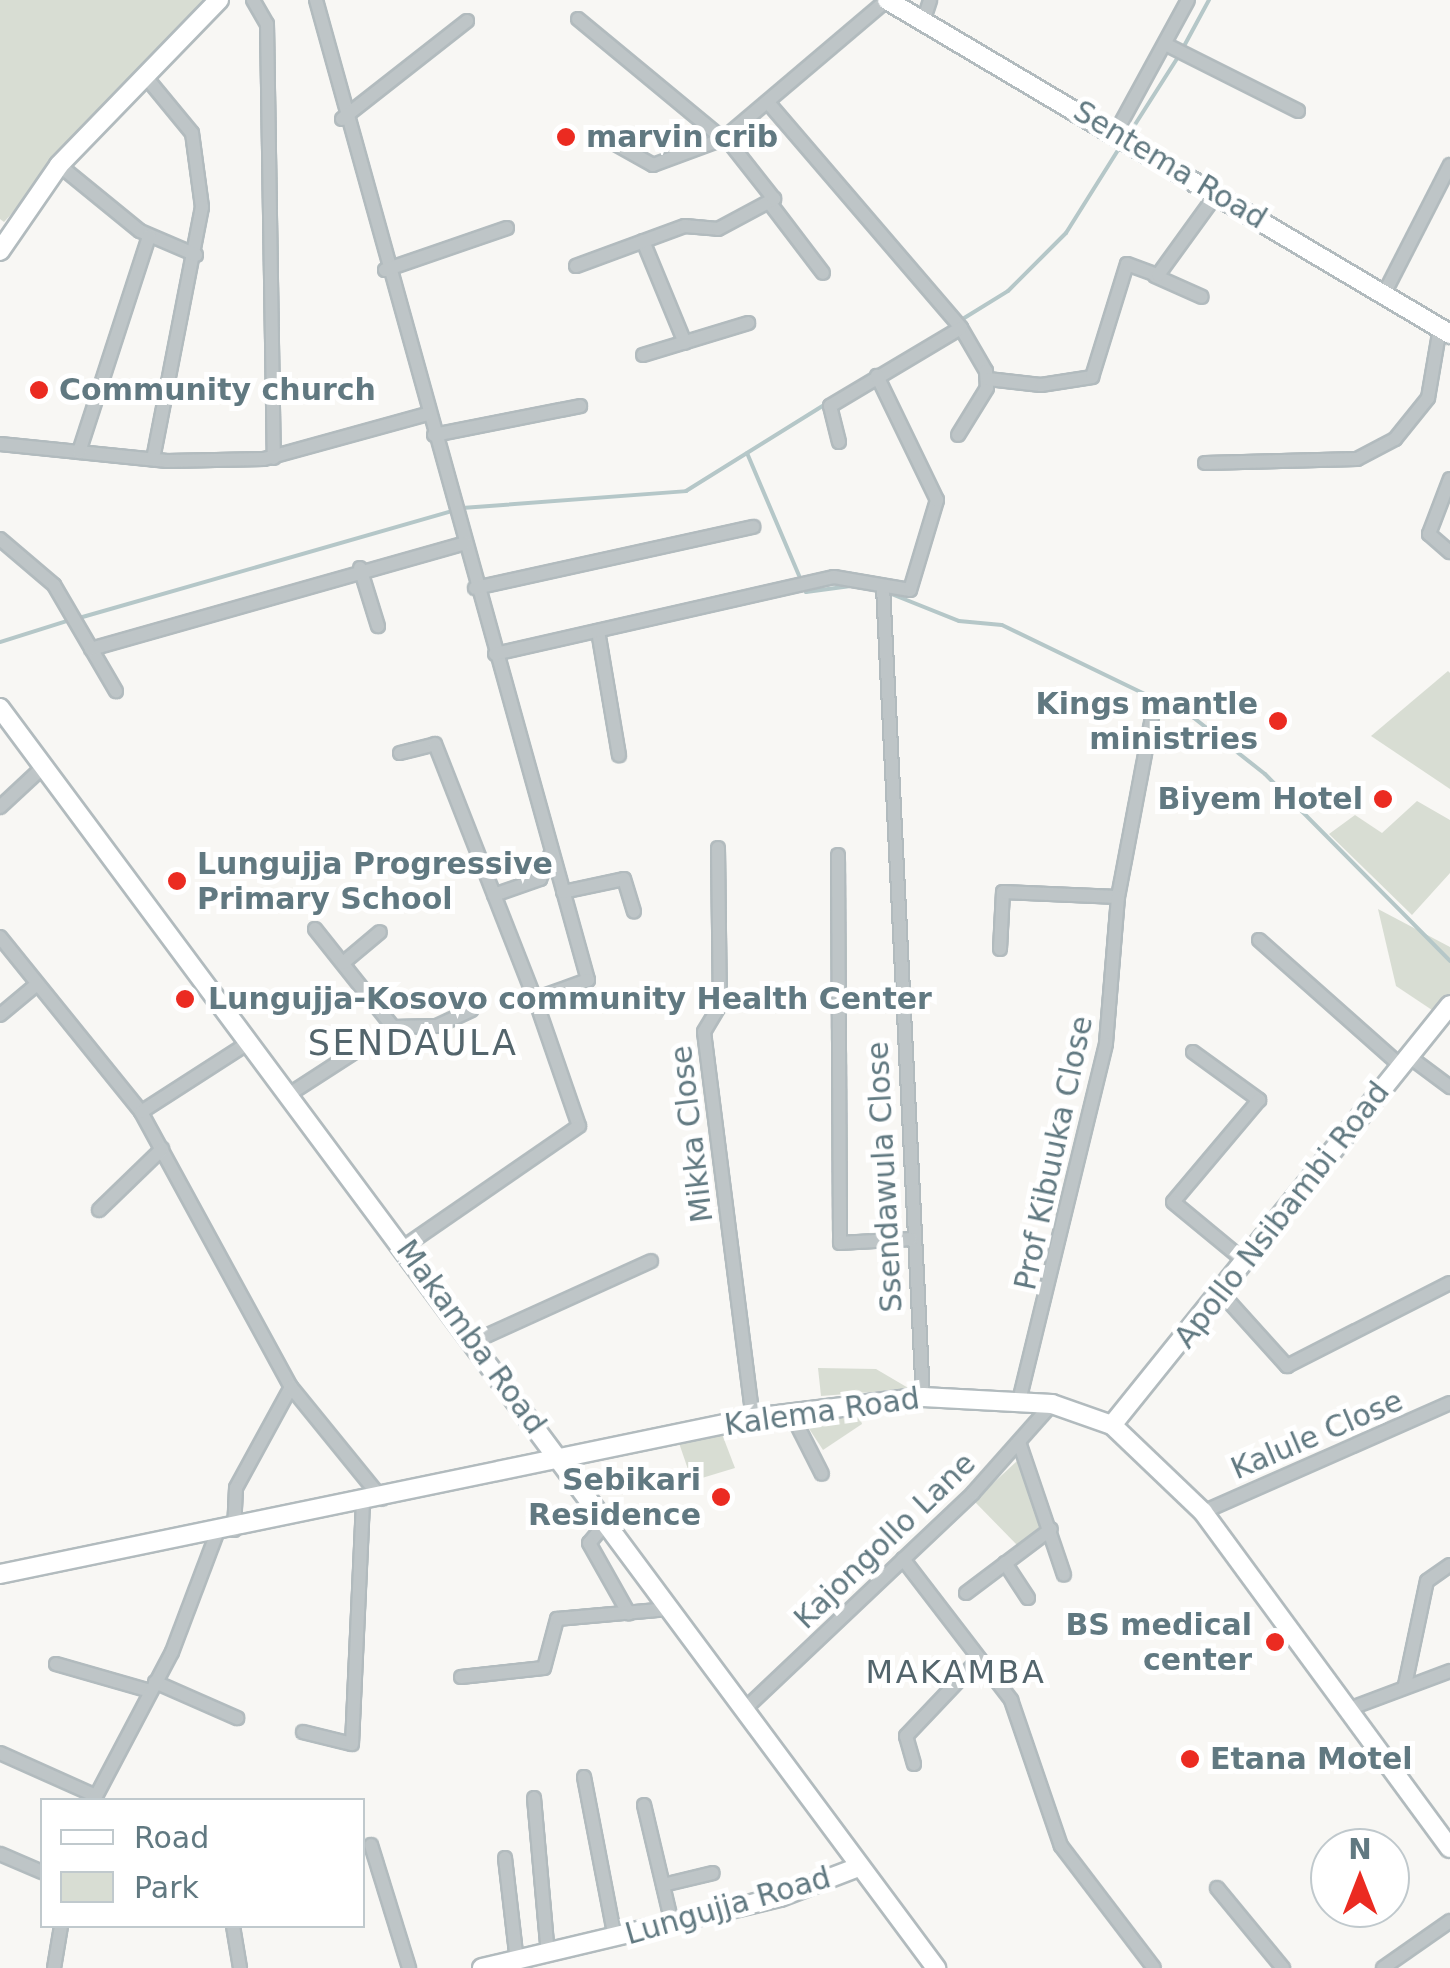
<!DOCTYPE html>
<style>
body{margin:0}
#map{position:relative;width:1450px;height:1968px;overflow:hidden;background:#f8f7f4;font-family:"DejaVu Sans",sans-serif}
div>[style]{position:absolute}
.green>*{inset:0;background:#d8ddd3}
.stream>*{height:4px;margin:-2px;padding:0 2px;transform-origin:2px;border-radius:2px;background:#b5c7c8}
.roads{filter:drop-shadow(2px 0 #b2bbbe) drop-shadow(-2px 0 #b2bbbe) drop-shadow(0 2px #b2bbbe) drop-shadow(0 -2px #b2bbbe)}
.street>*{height:12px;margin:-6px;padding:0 6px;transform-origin:6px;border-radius:6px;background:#bec5c7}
.secondary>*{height:18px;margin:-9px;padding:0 9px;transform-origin:9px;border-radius:9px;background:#fff}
.dots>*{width:28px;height:28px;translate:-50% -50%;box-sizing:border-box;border:5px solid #fff;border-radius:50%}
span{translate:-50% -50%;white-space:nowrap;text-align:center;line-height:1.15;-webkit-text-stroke:10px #fff;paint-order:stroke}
.poi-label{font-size:30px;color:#617981;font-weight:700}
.left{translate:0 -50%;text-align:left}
.right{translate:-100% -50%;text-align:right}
.street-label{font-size:30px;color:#617981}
.neighbourhood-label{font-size:32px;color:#53656c;letter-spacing:2.5px}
.quarter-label{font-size:35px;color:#53656c;letter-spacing:2.5px}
.legend{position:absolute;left:40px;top:1798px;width:325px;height:130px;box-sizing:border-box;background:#fff;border:2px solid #c0c9cd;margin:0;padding:12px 18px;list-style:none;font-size:30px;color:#617981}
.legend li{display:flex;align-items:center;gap:20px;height:50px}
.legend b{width:50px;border:2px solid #c0c9cd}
.north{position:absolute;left:1310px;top:1828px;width:100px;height:100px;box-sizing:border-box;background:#fff;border:2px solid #c0c9cd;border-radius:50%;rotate:0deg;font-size:28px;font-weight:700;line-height:40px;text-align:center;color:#617981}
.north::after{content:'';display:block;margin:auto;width:35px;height:45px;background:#eb2b21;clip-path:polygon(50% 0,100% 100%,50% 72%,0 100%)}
</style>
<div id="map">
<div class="green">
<div style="clip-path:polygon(0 0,209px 0,4px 222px,0 219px)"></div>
<div style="clip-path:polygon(1448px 671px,1450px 673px,1450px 789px,1371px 736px)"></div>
<div style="clip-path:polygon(1417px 801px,1450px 820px,1450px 873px,1412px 915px,1329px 834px,1355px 815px,1382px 833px)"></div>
<div style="clip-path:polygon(1378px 909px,1450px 947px,1450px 1022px,1396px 986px)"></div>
<div style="clip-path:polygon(818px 1368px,876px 1369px,910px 1389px,821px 1396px)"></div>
<div style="clip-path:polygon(859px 1414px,862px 1424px,823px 1450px,804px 1421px)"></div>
<div style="clip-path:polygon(722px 1434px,735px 1468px,692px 1481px,679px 1443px)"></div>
<div style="clip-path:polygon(1017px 1461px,1042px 1529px,1018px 1546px,974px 1501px)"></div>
</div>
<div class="stream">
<div style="left:1183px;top:48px;width:55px;rotate:-61.6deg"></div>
<div style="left:1129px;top:134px;width:91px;rotate:-57.5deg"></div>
<div style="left:961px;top:320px;width:55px;rotate:-31.7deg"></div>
<div style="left:1008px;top:291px;width:82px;rotate:-45deg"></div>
<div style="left:1066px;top:233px;width:98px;rotate:-57.9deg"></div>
<div style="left:747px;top:453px;width:151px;rotate:67deg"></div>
<div style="left:806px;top:592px;width:45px;rotate:-7.6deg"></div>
<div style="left:462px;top:508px;width:225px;rotate:-4.3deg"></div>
<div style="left:686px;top:491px;width:165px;rotate:-31.9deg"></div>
<div style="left:889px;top:593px;width:75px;rotate:21.8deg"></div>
<div style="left:959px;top:621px;width:43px;rotate:5.3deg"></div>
<div style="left:1002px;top:625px;width:213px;rotate:25.8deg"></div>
<div style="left:1194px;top:718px;width:90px;rotate:38.3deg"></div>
<div style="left:1265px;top:774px;width:263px;rotate:45.3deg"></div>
<div style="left:79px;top:618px;width:385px;rotate:-16deg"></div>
<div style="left:0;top:642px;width:73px;rotate:-17.4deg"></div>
</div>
<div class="roads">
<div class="street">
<div style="left:253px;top:0;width:28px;rotate:60deg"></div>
<div style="left:267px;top:24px;width:434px;rotate:89.1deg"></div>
<div style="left:316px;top:0;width:1017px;rotate:74.49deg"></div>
<div style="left:588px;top:980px;width:56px;rotate:160.3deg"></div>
<div style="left:535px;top:999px;width:134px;rotate:70.9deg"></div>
<div style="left:579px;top:1126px;width:211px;rotate:145.4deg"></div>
<div style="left:578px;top:19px;width:188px;rotate:39.6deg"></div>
<div style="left:923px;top:22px;width:23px;rotate:-72deg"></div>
<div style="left:1165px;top:44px;width:149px;rotate:26.7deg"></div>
<div style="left:145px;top:76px;width:74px;rotate:50.5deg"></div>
<div style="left:192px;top:133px;width:75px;rotate:82.3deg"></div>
<div style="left:202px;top:207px;width:257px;rotate:101deg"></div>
<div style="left:771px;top:106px;width:292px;rotate:49.4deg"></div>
<div style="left:961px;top:328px;width:50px;rotate:59.8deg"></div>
<div style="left:986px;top:371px;width:17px;rotate:87deg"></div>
<div style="left:987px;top:388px;width:55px;rotate:121.7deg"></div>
<div style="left:342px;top:119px;width:159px;rotate:-38.1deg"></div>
<div style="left:1116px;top:132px;width:150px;rotate:-61.4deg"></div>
<div style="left:612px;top:142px;width:47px;rotate:29.3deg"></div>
<div style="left:653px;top:165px;width:75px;rotate:-20.4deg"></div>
<div style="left:723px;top:139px;width:215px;rotate:-40.3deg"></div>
<div style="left:59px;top:165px;width:104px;rotate:39.2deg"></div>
<div style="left:140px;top:231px;width:61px;rotate:23.2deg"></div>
<div style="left:769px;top:202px;width:89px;rotate:52.7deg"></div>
<div style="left:643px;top:241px;width:110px;rotate:67.6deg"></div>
<div style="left:576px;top:266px;width:116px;rotate:-20.2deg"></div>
<div style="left:685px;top:226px;width:33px;rotate:5deg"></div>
<div style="left:718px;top:229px;width:64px;rotate:-28.2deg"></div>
<div style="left:774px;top:199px;width:78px;rotate:-128.2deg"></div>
<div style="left:385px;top:270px;width:129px;rotate:-19deg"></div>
<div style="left:1155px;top:276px;width:51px;rotate:24.1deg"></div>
<div style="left:1384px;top:294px;width:145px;rotate:-62.9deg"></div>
<div style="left:643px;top:355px;width:110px;rotate:-16.9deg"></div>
<div style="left:988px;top:379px;width:53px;rotate:6.5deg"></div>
<div style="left:1041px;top:385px;width:52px;rotate:-8.9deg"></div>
<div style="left:1092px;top:377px;width:118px;rotate:-72.8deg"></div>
<div style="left:1127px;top:264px;width:33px;rotate:20deg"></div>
<div style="left:1158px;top:275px;width:102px;rotate:-54.1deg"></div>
<div style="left:434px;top:435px;width:149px;rotate:-11.2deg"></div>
<div style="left:839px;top:442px;width:37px;rotate:-104deg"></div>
<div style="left:830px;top:406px;width:152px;rotate:-30.8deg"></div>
<div style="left:0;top:444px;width:168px;rotate:5.8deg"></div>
<div style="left:167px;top:461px;width:97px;rotate:-1.2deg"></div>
<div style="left:264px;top:459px;width:169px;rotate:-15.4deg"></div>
<div style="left:79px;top:452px;width:227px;rotate:-72deg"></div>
<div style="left:1205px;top:463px;width:152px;rotate:-1.5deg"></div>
<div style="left:1357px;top:459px;width:43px;rotate:-27.8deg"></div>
<div style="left:1395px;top:439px;width:53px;rotate:-51.2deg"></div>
<div style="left:1428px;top:398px;width:71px;rotate:-80.3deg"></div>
<div style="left:1450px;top:479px;width:59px;rotate:110.9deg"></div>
<div style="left:1429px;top:534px;width:28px;rotate:41deg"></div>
<div style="left:0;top:539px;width:71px;rotate:40.4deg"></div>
<div style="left:54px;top:585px;width:123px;rotate:59.7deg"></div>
<div style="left:360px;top:568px;width:61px;rotate:72.8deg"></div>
<div style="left:883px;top:586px;width:812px;rotate:87.18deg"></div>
<div style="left:475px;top:588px;width:285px;rotate:-12.4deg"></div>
<div style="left:598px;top:631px;width:126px;rotate:80.4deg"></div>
<div style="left:91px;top:649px;width:389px;rotate:-15.8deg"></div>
<div style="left:495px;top:654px;width:348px;rotate:-12.8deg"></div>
<div style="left:834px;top:577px;width:77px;rotate:9.7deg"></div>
<div style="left:910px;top:590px;width:94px;rotate:-73.3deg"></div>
<div style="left:937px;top:500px;width:138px;rotate:-115.8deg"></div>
<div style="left:400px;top:753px;width:36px;rotate:-14deg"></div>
<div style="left:435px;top:744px;width:274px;rotate:68.6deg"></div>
<div style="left:0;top:807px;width:59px;rotate:-42.9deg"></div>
<div style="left:718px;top:848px;width:157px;rotate:89.3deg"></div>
<div style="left:720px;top:1005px;width:31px;rotate:121deg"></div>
<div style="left:704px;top:1032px;width:389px;rotate:82.8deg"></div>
<div style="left:838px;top:855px;width:388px;rotate:89.7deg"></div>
<div style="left:840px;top:1243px;width:71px;rotate:-3.2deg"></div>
<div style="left:563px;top:892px;width:62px;rotate:-12deg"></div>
<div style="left:624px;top:879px;width:34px;rotate:73deg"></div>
<div style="left:494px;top:895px;width:49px;rotate:-19.2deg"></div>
<div style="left:540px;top:879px;width:28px;rotate:-67deg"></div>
<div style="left:1118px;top:897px;width:183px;rotate:-79.3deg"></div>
<div style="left:315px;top:929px;width:125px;rotate:51.5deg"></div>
<div style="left:0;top:937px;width:225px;rotate:51.1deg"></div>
<div style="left:141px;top:1112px;width:313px;rotate:61.4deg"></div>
<div style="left:291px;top:1387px;width:115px;rotate:118.6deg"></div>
<div style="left:236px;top:1488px;width:42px;rotate:92.7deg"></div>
<div style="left:1259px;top:940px;width:188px;rotate:41.6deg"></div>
<div style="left:1000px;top:949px;width:57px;rotate:-87deg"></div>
<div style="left:1003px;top:892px;width:115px;rotate:2.5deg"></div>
<div style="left:1118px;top:897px;width:147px;rotate:94.7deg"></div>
<div style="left:1106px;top:1044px;width:364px;rotate:103.7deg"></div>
<div style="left:343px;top:963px;width:48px;rotate:-40deg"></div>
<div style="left:0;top:1015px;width:47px;rotate:-39.8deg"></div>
<div style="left:1193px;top:1052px;width:82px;rotate:36deg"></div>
<div style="left:1259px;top:1100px;width:133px;rotate:130.1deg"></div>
<div style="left:1173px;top:1202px;width:96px;rotate:39.5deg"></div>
<div style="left:1407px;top:1055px;width:54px;rotate:36.7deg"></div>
<div style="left:288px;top:1095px;width:125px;rotate:-32.9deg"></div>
<div style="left:393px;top:1027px;width:44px;rotate:-1.3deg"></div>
<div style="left:437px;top:1026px;width:38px;rotate:-25deg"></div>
<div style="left:141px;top:1112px;width:127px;rotate:-32.8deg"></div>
<div style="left:99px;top:1210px;width:88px;rotate:-44.1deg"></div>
<div style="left:1223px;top:1295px;width:96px;rotate:48deg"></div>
<div style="left:1287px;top:1366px;width:183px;rotate:-27deg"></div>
<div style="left:477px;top:1340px;width:191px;rotate:-24.4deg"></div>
<div style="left:291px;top:1387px;width:144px;rotate:50.9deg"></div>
<div style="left:791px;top:1413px;width:68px;rotate:63.1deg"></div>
<div style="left:1019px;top:1442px;width:140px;rotate:71.3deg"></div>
<div style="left:1203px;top:1512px;width:270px;rotate:-23.8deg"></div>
<div style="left:606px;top:1523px;width:26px;rotate:130deg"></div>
<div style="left:589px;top:1543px;width:81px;rotate:60.6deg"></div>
<div style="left:903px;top:1559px;width:178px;rotate:52.5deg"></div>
<div style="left:1011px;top:1700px;width:154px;rotate:71.1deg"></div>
<div style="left:1061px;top:1846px;width:153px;rotate:52.7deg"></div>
<div style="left:1005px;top:1563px;width:42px;rotate:56.7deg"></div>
<div style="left:966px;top:1593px;width:106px;rotate:-37deg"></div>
<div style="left:56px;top:1664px;width:98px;rotate:16deg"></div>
<div style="left:461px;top:1677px;width:83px;rotate:-6.2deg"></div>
<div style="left:544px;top:1668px;width:51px;rotate:-75.1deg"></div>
<div style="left:557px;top:1619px;width:112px;rotate:-5.1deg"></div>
<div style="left:155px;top:1682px;width:90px;rotate:23.7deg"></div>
<div style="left:1405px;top:1685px;width:106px;rotate:-78.1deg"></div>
<div style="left:1427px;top:1581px;width:28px;rotate:-35deg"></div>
<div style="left:1354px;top:1707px;width:103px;rotate:-20.6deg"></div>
<div style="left:746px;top:1708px;width:313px;rotate:-43.4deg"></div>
<div style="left:973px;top:1493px;width:119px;rotate:-48.4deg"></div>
<div style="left:303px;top:1732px;width:50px;rotate:13.8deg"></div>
<div style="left:352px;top:1744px;width:239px;rotate:-87.4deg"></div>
<div style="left:0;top:1753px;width:105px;rotate:24.1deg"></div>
<div style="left:914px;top:1764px;width:29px;rotate:-106deg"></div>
<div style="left:906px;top:1736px;width:106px;rotate:-46.5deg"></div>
<div style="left:584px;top:1777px;width:164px;rotate:79.1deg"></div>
<div style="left:534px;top:1798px;width:157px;rotate:84.9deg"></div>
<div style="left:94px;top:1800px;width:167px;rotate:-62.2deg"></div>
<div style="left:172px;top:1652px;width:127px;rotate:-69.3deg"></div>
<div style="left:644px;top:1805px;width:121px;rotate:76.7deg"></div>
<div style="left:371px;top:1845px;width:129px;rotate:72.8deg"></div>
<div style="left:0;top:1854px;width:46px;rotate:23.2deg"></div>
<div style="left:505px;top:1858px;width:104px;rotate:83.4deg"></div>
<div style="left:663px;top:1885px;width:51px;rotate:-13.5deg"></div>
<div style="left:1217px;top:1888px;width:104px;rotate:50.5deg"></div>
<div style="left:233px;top:1926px;width:43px;rotate:80.5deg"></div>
<div style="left:54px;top:1968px;width:43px;rotate:-80.5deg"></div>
<div style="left:1383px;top:1968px;width:82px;rotate:-35deg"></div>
</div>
<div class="secondary">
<div style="left:887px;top:0;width:655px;rotate:30.68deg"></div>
<div style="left:0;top:251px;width:104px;rotate:-55.5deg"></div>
<div style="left:59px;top:165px;width:230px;rotate:-45.9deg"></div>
<div style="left:0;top:708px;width:1570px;rotate:53.39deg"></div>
<div style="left:1112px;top:1425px;width:539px;rotate:-51.17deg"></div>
<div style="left:0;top:1574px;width:769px;rotate:-11.7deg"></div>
<div style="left:753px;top:1418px;width:171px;rotate:-7deg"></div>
<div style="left:923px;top:1397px;width:129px;rotate:3.1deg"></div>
<div style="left:1052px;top:1404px;width:64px;rotate:19.3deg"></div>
<div style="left:1112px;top:1425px;width:126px;rotate:43.7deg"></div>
<div style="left:1203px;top:1512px;width:417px;rotate:53.7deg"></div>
<div style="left:482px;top:1968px;width:306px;rotate:-13.4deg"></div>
<div style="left:780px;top:1897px;width:81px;rotate:-20.9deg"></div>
</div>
</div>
<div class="dots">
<div style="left:566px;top:137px;background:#eb2b21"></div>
<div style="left:39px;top:390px;background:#eb2b21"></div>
<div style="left:1278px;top:721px;background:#eb2b21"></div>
<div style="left:1383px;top:799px;background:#eb2b21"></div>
<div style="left:177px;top:881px;background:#eb2b21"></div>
<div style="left:185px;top:999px;background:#eb2b21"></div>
<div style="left:721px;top:1497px;background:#eb2b21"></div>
<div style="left:1275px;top:1642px;background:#eb2b21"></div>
<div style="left:1190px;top:1759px;background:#eb2b21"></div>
</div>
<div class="poi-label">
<span class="left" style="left:586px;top:137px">marvin crib</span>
<span class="left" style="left:59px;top:390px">Community church</span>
<span class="right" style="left:1258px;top:721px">Kings mantle<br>ministries</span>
<span class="right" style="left:1363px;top:799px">Biyem Hotel</span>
<span class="left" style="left:197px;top:881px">Lungujja Progressive<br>Primary School</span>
<span class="left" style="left:208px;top:999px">Lungujja-Kosovo community Health Center</span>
<span class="right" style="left:701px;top:1497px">Sebikari<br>Residence</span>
<span class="right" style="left:1252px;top:1642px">BS medical<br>center</span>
<span class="left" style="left:1210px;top:1759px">Etana Motel</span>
</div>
<div class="street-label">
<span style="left:1170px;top:165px;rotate:31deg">Sentema Road</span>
<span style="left:692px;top:1134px;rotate:-97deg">Mikka Close</span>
<span style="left:1054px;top:1153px;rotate:-78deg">Prof Kibuuka Close</span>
<span style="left:885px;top:1177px;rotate:-93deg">Ssendawula Close</span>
<span style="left:1282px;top:1215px;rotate:-52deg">Apollo Nsibambi Road</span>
<span style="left:471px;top:1337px;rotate:54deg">Makamba Road</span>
<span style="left:822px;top:1412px;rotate:-8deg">Kalema Road</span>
<span style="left:1317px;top:1435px;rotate:-23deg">Kalule Close</span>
<span style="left:885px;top:1541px;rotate:-44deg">Kajongollo Lane</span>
<span style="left:728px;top:1906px;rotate:-16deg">Lungujja Road</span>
</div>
<div class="neighbourhood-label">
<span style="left:956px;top:1672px">MAKAMBA</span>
</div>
<div class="quarter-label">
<span style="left:413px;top:1043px">SENDAULA</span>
</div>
<ul class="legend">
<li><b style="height:12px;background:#fff"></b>Road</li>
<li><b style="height:28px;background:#d8ddd3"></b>Park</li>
</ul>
<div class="north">N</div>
</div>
